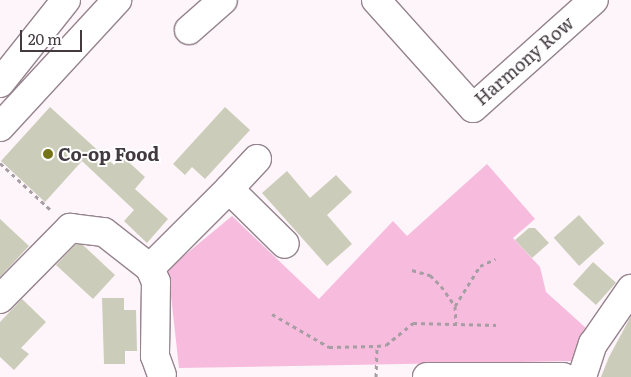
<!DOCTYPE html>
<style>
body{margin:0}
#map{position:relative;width:631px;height:377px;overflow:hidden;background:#fdf5f9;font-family:Literata,serif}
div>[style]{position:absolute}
.green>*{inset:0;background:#f7bcdd}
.building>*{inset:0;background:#cbccb9;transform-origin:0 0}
.path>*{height:3px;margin-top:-1.5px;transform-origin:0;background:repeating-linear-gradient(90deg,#a69ea3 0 4px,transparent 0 8px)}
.roads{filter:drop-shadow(1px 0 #95838d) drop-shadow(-1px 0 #95838d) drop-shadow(0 1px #95838d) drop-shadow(0 -1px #95838d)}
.minor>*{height:28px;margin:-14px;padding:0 14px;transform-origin:14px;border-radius:14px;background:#fff}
.dots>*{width:14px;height:14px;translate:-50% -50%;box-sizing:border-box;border:2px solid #fff;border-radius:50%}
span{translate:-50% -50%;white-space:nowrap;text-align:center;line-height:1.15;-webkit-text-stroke:4px #fff;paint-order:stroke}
.street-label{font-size:18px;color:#423a3f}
.poi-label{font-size:18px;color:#423a3f;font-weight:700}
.left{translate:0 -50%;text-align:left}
.scale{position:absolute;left:20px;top:30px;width:62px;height:22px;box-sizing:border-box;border:2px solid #423a3f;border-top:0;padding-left:6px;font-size:15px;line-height:18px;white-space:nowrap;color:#423a3f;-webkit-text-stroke:4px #fff;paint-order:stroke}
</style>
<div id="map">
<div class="green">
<div style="clip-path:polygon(487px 164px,535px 219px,513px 238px,540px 267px,546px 292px,586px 328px,571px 361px,179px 368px,168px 269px,232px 216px,319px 299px,393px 221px,407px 236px)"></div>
</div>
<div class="building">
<div style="clip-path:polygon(50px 107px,114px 165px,122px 156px,145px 177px,135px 189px,168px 219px,147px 243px,124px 221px,134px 210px,82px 161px,45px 202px,1px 161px)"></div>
<div style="clip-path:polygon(225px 107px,250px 130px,205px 179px,192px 167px,185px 175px,173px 164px)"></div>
<div style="clip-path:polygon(287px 171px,310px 198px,336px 175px,352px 192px,327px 215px,352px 244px,327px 266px,262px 193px)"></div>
<div style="left:579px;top:215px;width:38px;height:34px;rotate:48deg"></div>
<div style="clip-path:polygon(0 219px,29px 246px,0 277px)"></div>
<div style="clip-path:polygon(529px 228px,535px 228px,549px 243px,532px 258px,515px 240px)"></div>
<div style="clip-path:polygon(76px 244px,83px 245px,115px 275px,93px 299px,56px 265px)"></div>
<div style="left:593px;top:262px;width:31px;height:30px;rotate:42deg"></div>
<div style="clip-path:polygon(102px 298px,124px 298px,124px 310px,136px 310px,137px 351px,125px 351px,125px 364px,104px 364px)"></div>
<div style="clip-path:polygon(22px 299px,46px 322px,21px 348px,29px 354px,14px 370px,0 357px,0 322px)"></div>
<div style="clip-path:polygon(631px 316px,631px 377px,601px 377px,609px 357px)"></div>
</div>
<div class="path">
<div style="left:0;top:163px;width:72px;rotate:42.8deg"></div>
<div style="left:412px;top:270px;width:19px;rotate:16deg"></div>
<div style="left:430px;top:275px;width:16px;rotate:45deg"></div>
<div style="left:441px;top:286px;width:24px;rotate:55deg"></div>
<div style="left:455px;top:306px;width:17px;rotate:87deg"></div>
<div style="left:455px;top:306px;width:47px;rotate:-58deg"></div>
<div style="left:480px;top:266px;width:17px;rotate:-25deg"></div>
<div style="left:272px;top:314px;width:66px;rotate:30.1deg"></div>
<div style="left:329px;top:347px;width:48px;rotate:-1.2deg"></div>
<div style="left:376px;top:377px;width:31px;rotate:-88deg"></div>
<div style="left:377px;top:346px;width:9px;rotate:-6deg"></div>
<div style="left:386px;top:345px;width:35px;rotate:-39deg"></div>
<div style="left:413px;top:323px;width:83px;rotate:1.4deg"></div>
</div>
<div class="roads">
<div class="minor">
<div style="left:376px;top:0;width:145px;rotate:48.1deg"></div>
<div style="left:473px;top:108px;width:162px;rotate:-41.8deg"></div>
<div style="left:189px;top:30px;width:45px;rotate:-41.4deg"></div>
<div style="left:0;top:83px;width:106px;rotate:-51.5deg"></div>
<div style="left:0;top:127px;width:173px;rotate:-47.3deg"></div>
<div style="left:229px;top:189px;width:41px;rotate:-47deg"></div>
<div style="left:150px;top:268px;width:112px;rotate:-45deg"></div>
<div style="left:229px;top:189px;width:78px;rotate:44.5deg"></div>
<div style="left:0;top:299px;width:100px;rotate:-45.4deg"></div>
<div style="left:70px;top:228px;width:34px;rotate:7deg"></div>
<div style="left:104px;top:232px;width:58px;rotate:38deg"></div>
<div style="left:150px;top:268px;width:15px;rotate:67deg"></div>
<div style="left:156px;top:282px;width:74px;rotate:90.8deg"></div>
<div style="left:155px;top:356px;width:20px;rotate:70deg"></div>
<div style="left:427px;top:377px;width:136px"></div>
<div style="left:582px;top:377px;width:35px;rotate:-72deg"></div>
<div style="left:593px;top:344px;width:67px;rotate:-55.4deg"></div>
</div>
</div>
<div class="dots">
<div style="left:48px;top:154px;background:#747318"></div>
</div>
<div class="street-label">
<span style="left:524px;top:61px;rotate:-41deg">Harmony Row</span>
</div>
<div class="poi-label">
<span class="left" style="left:58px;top:154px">Co-op Food</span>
</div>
<div class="scale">20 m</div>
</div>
